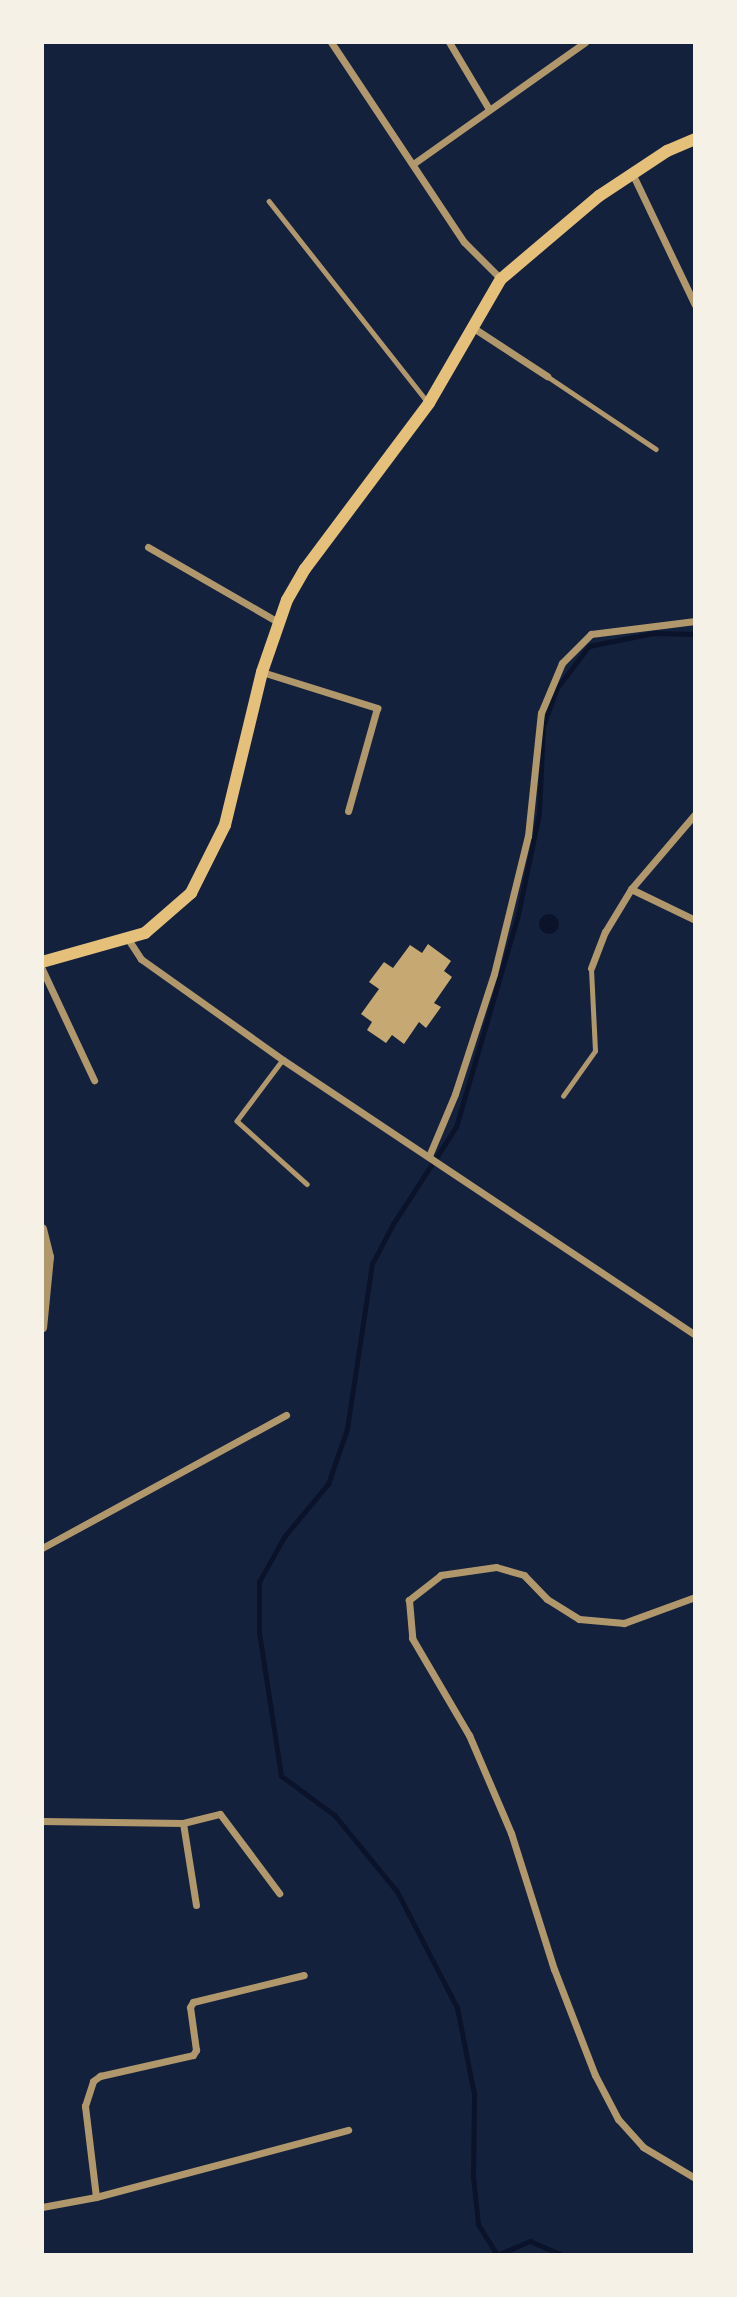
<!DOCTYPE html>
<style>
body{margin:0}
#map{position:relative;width:737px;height:2297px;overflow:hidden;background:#14213d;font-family:Figtree,sans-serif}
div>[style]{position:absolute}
.water>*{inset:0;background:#0b132b}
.round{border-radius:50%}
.stream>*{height:4.5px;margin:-2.25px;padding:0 2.25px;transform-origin:2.25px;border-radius:2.25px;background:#0b132b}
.building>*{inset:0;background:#c6a872}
.service>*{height:4.5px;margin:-2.25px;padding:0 2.25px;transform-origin:2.25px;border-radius:2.25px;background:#b1986c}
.minor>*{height:7px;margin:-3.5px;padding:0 3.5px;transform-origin:3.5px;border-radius:3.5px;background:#b1986c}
.tertiary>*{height:10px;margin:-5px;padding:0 5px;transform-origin:5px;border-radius:5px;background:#b1986c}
.secondary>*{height:12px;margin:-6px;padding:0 6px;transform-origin:6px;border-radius:6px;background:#e5c07b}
span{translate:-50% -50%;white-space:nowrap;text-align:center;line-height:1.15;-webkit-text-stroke:7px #f6f1e7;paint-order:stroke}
.frame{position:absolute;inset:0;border:44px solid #f6f1e7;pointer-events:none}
</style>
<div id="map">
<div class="water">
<div class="round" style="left:539px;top:914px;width:20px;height:20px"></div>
</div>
<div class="stream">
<div style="left:497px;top:2255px;width:36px;rotate:-122deg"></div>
<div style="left:478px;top:2224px;width:47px;rotate:-96.1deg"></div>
<div style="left:473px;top:2177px;width:83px;rotate:-89.3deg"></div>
<div style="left:474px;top:2094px;width:88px;rotate:-101.2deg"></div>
<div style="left:457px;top:2008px;width:131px;rotate:-117.3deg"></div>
<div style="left:397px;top:1892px;width:98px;rotate:-129.2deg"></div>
<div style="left:335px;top:1816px;width:67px;rotate:-143.5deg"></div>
<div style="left:281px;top:1776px;width:145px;rotate:-98.7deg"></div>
<div style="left:259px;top:1633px;width:51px;rotate:-90deg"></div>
<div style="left:259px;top:1582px;width:51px;rotate:-60.9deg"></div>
<div style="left:284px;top:1537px;width:69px;rotate:-50.3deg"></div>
<div style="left:328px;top:1484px;width:58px;rotate:-70.9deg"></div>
<div style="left:347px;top:1429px;width:167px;rotate:-81.4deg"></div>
<div style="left:372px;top:1264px;width:45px;rotate:-62.3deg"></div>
<div style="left:393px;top:1224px;width:116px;rotate:-57deg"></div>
<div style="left:456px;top:1127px;width:221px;rotate:-73.7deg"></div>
<div style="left:518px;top:915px;width:103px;rotate:-78.3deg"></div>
<div style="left:539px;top:814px;width:88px;rotate:-87.4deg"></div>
<div style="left:543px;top:726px;width:40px;rotate:-69.8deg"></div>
<div style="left:557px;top:688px;width:53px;rotate:-52.7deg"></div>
<div style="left:589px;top:646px;width:66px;rotate:-11.3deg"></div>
<div style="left:654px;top:633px;width:41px;rotate:1.4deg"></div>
<div style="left:497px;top:2255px;width:36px;rotate:-23deg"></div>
<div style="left:530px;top:2241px;width:36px;rotate:23deg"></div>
</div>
<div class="building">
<div style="clip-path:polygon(428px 944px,451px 961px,444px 971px,452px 977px,434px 1003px,441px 1007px,426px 1028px,419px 1022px,404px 1044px,392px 1035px,386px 1043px,367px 1030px,372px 1022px,361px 1014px,379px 989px,369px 982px,384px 962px,393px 968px,410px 945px,422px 953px)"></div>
</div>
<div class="service">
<div style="left:269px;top:201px;width:256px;rotate:51.7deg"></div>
<div style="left:547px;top:376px;width:131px;rotate:33.8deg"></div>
<div style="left:283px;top:1060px;width:76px;rotate:127deg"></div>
<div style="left:237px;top:1121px;width:94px;rotate:42deg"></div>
<div style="left:563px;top:1096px;width:55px;rotate:-54.6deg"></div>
<div style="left:595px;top:1051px;width:82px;rotate:-92.8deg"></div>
</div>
<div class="minor">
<div style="left:331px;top:42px;width:240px;rotate:56.4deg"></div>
<div style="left:464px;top:242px;width:52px;rotate:45deg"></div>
<div style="left:449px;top:42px;width:78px;rotate:59.2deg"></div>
<div style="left:413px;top:164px;width:211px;rotate:-35.3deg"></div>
<div style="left:632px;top:173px;width:146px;rotate:64.5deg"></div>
<div style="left:472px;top:327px;width:90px;rotate:33.2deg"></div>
<div style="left:148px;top:547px;width:150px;rotate:30deg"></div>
<div style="left:262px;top:672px;width:121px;rotate:17.4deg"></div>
<div style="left:377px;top:708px;width:107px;rotate:105.7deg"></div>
<div style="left:631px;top:889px;width:71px;rotate:25.8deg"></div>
<div style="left:128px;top:939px;width:24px;rotate:57deg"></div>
<div style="left:141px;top:959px;width:174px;rotate:35.4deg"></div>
<div style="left:283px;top:1060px;width:495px;rotate:33.7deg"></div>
<div style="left:591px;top:968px;width:39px;rotate:-69deg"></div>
<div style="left:605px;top:932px;width:50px;rotate:-58.8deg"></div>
<div style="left:631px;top:889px;width:99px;rotate:-49.5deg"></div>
<div style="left:42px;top:969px;width:123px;rotate:64.9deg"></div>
<div style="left:429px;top:1156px;width:67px;rotate:-67.2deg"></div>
<div style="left:455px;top:1094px;width:126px;rotate:-72deg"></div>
<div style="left:494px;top:974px;width:142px;rotate:-76.2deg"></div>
<div style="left:528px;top:836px;width:124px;rotate:-84deg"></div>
<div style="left:541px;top:713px;width:54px;rotate:-67.2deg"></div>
<div style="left:562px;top:663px;width:41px;rotate:-45deg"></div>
<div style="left:591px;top:634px;width:105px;rotate:-7.1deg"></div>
<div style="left:42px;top:1548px;width:278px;rotate:-28.6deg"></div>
<div style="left:695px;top:1597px;width:76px;rotate:159.9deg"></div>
<div style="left:624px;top:1623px;width:45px;rotate:-174.9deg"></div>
<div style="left:579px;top:1619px;width:38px;rotate:-148deg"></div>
<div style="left:547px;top:1599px;width:33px;rotate:-134deg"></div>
<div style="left:524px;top:1575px;width:29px;rotate:-164deg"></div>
<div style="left:496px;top:1567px;width:56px;rotate:171.7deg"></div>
<div style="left:441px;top:1575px;width:41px;rotate:142deg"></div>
<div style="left:409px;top:1600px;width:38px;rotate:85deg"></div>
<div style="left:412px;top:1638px;width:113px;rotate:59.6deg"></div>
<div style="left:469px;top:1735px;width:107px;rotate:66.8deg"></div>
<div style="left:511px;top:1833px;width:143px;rotate:72.5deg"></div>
<div style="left:554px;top:1969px;width:114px;rotate:68.9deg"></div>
<div style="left:595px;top:2075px;width:50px;rotate:62.4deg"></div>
<div style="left:618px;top:2119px;width:38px;rotate:48deg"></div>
<div style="left:643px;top:2147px;width:61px;rotate:30.8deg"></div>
<div style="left:42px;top:1821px;width:141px;rotate:0.8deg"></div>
<div style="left:183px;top:1823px;width:38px;rotate:-14deg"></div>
<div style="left:220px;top:1814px;width:99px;rotate:53.2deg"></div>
<div style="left:183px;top:1823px;width:83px;rotate:81deg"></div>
<div style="left:96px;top:2197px;width:92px;rotate:-96.9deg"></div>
<div style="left:85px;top:2106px;width:26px;rotate:-72deg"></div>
<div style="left:93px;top:2081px;width:9px;rotate:-36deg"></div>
<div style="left:100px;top:2076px;width:95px;rotate:-12.7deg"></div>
<div style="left:193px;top:2055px;width:6px;rotate:-59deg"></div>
<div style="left:196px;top:2050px;width:43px;rotate:-97.9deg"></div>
<div style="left:190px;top:2007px;width:6px;rotate:-59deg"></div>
<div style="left:193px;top:2002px;width:114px;rotate:-13.7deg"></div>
<div style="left:42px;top:2207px;width:55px;rotate:-10.5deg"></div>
<div style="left:96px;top:2197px;width:261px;rotate:-14.9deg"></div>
</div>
<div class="tertiary">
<div style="left:42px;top:1229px;width:29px;rotate:76deg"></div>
<div style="left:49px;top:1257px;width:71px;rotate:95.6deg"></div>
</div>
<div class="secondary">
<div style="left:42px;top:962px;width:107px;rotate:-15.7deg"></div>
<div style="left:145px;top:933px;width:61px;rotate:-41deg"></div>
<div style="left:191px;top:893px;width:76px;rotate:-63.4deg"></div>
<div style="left:225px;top:825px;width:157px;rotate:-76.4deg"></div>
<div style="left:262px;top:672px;width:76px;rotate:-70.9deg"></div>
<div style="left:287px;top:600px;width:36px;rotate:-60deg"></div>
<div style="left:305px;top:569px;width:207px;rotate:-53.2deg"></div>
<div style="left:429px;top:403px;width:143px;rotate:-59.9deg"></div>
<div style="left:501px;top:279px;width:128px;rotate:-40.3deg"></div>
<div style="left:599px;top:196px;width:82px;rotate:-33.5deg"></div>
<div style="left:667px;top:151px;width:30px;rotate:-23deg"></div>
</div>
<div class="frame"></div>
</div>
